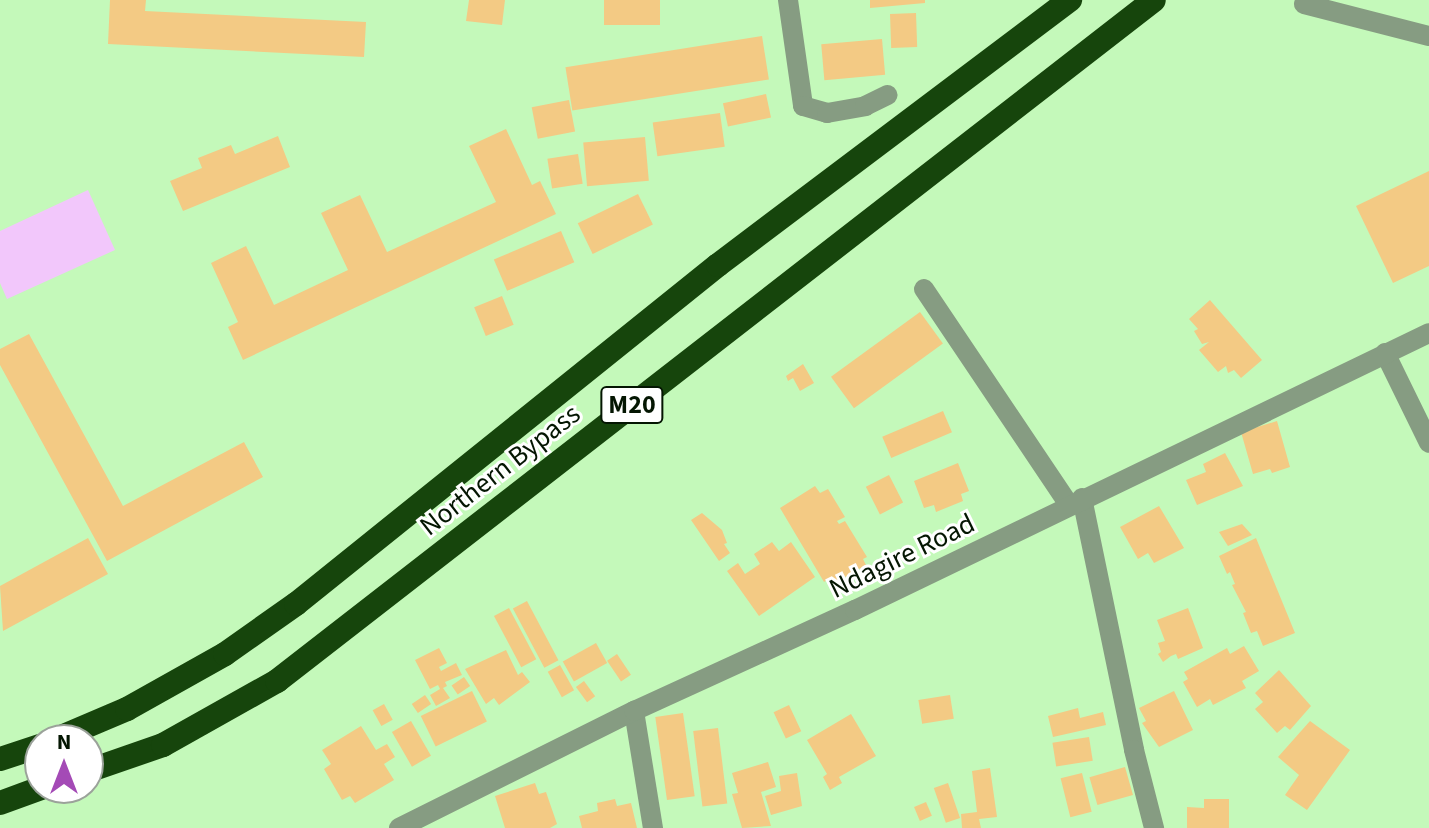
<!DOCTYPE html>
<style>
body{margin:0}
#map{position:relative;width:1429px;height:828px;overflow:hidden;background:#c4f9ba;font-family:"Source Sans 3",sans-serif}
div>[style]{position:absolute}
.green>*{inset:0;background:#f2c7fb}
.building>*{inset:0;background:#f3ca84;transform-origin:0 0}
.minor>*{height:20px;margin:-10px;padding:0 10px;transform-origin:10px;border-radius:10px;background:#869c82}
.tertiary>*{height:20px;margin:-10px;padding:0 10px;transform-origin:10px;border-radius:10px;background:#869c82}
.motorway>*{height:24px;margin:-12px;padding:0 12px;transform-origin:12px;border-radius:12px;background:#16450c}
span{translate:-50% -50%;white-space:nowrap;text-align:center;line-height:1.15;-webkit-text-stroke:6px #fff;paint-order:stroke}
.shield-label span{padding:2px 6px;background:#fff;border:2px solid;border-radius:6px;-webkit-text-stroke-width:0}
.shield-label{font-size:26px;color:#041602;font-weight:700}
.street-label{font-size:28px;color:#041602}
.north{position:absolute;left:24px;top:724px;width:80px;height:80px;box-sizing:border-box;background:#fff;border:2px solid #9ba29a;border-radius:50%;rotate:0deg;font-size:22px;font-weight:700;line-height:32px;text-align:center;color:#041602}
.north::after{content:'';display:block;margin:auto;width:28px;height:36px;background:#a44ab6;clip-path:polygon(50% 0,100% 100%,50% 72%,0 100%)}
</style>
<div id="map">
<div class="green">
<div style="clip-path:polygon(88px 190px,115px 250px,7px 299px,0 283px,0 231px)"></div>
</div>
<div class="building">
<div style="clip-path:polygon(110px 0,146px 0,145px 11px,366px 22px,364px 57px,108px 44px)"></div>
<div style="clip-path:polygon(469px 0,505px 0,502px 25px,466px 21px)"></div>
<div style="left:604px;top:0;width:56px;height:25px"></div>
<div style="clip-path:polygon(870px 0,925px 0,925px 3px,870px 8px)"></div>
<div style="left:916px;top:13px;width:34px;height:26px;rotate:88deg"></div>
<div style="left:762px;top:36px;width:44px;height:199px;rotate:81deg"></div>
<div style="left:882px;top:39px;width:36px;height:61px;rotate:85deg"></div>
<div style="left:766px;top:94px;width:24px;height:44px;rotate:78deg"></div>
<div style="left:569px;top:100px;width:32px;height:38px;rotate:79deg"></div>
<div style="left:720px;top:113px;width:34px;height:68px;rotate:82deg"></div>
<div style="clip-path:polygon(506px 129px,532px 185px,540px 181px,556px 214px,243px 360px,228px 327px,238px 322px,211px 263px,246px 246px,274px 305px,348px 270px,321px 213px,360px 195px,387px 252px,496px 202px,469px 146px)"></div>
<div style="clip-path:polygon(278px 136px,290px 167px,183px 211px,170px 181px,202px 168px,198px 158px,231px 145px,235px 154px)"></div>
<div style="left:645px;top:137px;width:44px;height:62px;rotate:85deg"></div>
<div style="left:578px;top:154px;width:30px;height:31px;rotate:81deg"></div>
<div style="clip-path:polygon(1429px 171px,1429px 266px,1393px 283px,1356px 206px)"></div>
<div style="left:638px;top:194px;width:34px;height:67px;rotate:64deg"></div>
<div style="left:561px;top:231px;width:34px;height:73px;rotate:67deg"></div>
<div style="left:502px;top:296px;width:31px;height:30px;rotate:68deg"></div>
<div style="clip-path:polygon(1210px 300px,1262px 360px,1241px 378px,1234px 370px,1228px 373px,1226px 366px,1218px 372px,1199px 350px,1209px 342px,1202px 344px,1194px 331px,1198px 329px,1189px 319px)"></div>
<div style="left:920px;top:312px;width:39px;height:110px;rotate:54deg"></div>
<div style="clip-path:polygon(29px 334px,123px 506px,244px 442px,263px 477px,107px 561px,0 365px,0 349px)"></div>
<div style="clip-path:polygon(803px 364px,814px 383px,800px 391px,793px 378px,788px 381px,786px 376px)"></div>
<div style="left:943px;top:411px;width:23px;height:66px;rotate:67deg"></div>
<div style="clip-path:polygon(1277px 421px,1290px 467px,1272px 473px,1270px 469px,1253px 474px,1241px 432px)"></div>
<div style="clip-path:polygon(1225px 453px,1243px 486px,1197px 505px,1186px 480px,1206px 472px,1203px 464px)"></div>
<div style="clip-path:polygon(958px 463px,969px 491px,961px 494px,963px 501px,936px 512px,934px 505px,924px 508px,914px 481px)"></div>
<div style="left:889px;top:475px;width:31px;height:26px;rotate:63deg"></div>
<div style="clip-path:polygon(815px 486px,820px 493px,828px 489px,845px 517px,837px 521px,839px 524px,845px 521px,867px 557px,863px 559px,866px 565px,833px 584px,830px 578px,824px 582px,780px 508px)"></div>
<div style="clip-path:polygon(1159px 506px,1184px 548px,1154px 563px,1148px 553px,1138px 559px,1120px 527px)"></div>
<div style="clip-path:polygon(702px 513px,722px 530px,727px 543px,724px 544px,730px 553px,719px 561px,691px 520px)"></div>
<div style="clip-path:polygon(1242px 524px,1252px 535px,1228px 546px,1219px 532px)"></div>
<div style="clip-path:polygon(88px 538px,108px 574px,3px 631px,0 586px)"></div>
<div style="clip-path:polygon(1256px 538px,1295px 633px,1263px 646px,1257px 631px,1251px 633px,1243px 613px,1246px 612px,1232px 585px,1235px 584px,1230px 572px,1227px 574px,1219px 556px)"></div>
<div style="clip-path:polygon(772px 542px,779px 551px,791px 542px,815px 577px,759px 616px,727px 571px,738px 563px,745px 574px,760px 564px,754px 554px)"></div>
<div style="left:527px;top:601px;width:67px;height:16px;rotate:62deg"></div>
<div style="left:509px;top:608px;width:58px;height:17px;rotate:62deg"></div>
<div style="clip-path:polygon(1188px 608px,1203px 648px,1178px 659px,1176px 654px,1171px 656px,1163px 662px,1158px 654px,1161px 652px,1158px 643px,1165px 641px,1157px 620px)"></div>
<div style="left:596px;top:643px;width:23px;height:38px;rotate:61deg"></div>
<div style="clip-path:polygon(1244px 646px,1259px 671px,1242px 681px,1246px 688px,1213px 705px,1210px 699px,1197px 707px,1183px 682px,1188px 679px,1184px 672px,1227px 648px,1230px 654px)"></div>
<div style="clip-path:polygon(439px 648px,447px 663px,439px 667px,441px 671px,456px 663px,462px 675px,445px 682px,447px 686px,443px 688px,450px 698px,436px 706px,430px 695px,440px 689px,438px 685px,430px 689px,415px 660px)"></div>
<div style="clip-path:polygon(506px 650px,518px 675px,522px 672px,530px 682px,499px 705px,494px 698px,486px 704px,465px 669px)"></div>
<div style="left:617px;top:654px;width:25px;height:12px;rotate:56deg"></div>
<div style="left:560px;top:665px;width:29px;height:14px;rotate:61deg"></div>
<div style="clip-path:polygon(1279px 670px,1311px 706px,1290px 730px,1285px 726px,1277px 733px,1255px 709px,1263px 702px,1255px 693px)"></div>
<div style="left:464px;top:677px;width:11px;height:15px;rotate:56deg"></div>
<div style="left:584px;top:681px;width:19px;height:10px;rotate:54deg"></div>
<div style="left:472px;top:691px;width:34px;height:57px;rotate:64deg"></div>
<div style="clip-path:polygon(1174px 691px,1193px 730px,1159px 747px,1142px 723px,1146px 721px,1139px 708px)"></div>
<div style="left:425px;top:695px;width:11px;height:16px;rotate:56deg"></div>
<div style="left:950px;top:695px;width:24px;height:32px;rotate:81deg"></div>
<div style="left:384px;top:704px;width:18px;height:13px;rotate:61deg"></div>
<div style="left:789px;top:705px;width:29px;height:17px;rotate:65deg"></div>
<div style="clip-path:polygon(1078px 708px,1080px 718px,1103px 712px,1106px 725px,1053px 737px,1048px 716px)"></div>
<div style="left:683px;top:713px;width:84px;height:28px;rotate:82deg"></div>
<div style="clip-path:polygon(851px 714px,876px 756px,839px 777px,842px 783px,830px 790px,823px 777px,827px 774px,807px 740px)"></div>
<div style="left:411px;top:721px;width:40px;height:22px;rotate:60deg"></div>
<div style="clip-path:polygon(1310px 721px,1350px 750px,1307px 810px,1285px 795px,1299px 775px,1278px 757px)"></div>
<div style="clip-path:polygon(361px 726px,376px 750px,387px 744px,395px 757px,384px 764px,394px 780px,355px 803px,350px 796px,342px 800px,324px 769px,331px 764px,322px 750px)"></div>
<div style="left:718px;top:728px;width:76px;height:25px;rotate:83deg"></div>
<div style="left:1089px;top:737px;width:24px;height:37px;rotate:81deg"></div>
<div style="clip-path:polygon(768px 762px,776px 787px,761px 792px,771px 826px,742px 828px,732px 794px,738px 793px,732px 773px)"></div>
<div style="left:1125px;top:767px;width:29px;height:37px;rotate:74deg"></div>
<div style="clip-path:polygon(990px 768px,997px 817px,979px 819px,981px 828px,962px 828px,961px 814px,977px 812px,972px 771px)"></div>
<div style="clip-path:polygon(797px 773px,802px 806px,771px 815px,765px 796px,781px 791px,779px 776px)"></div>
<div style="left:1082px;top:773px;width:40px;height:22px;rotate:76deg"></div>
<div style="clip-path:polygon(535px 783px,539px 794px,546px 792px,557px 824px,550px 828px,505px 828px,495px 796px)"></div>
<div style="left:948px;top:783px;width:37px;height:15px;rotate:71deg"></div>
<div style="clip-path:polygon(615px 799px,617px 806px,631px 803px,637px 828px,582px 828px,579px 816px,598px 811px,597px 803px)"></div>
<div style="clip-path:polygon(1204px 799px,1229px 799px,1229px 828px,1187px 828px,1187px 807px,1204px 808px)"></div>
<div style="left:926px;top:802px;width:15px;height:13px;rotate:67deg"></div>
</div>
<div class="minor">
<div style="left:788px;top:0;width:107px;rotate:81.9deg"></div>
<div style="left:803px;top:106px;width:25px;rotate:16deg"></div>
<div style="left:827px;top:113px;width:39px;rotate:-10deg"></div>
<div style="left:865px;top:106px;width:25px;rotate:-26deg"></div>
<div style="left:1304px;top:4px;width:129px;rotate:14.4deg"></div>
<div style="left:924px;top:289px;width:260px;rotate:56.1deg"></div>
<div style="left:1385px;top:353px;width:100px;rotate:63.9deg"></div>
<div style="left:1082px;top:498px;width:257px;rotate:78.3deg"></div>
<div style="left:1134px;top:750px;width:81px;rotate:75.6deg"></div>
<div style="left:634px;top:711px;width:119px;rotate:80.8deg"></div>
</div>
<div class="tertiary">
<div style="left:399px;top:828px;width:263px;rotate:-26.5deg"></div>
<div style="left:634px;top:711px;width:243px;rotate:-24.6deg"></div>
<div style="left:855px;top:610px;width:637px;rotate:-25.76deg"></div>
</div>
<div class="motorway">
<div style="left:54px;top:740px;width:79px;rotate:-23deg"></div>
<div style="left:127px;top:709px;width:112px;rotate:-29.3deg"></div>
<div style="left:225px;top:654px;width:87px;rotate:-35.2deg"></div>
<div style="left:296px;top:604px;width:541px;rotate:-38.78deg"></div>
<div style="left:718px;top:265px;width:441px;rotate:-37deg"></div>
<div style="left:0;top:759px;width:42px;rotate:-18deg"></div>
<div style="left:88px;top:771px;width:79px;rotate:-19.1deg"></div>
<div style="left:163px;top:745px;width:131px;rotate:-29.3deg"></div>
<div style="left:277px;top:681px;width:1110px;rotate:-37.83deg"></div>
<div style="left:0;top:803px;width:44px;rotate:-20.1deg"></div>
</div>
<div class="shield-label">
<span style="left:632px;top:405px">M20</span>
</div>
<div class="street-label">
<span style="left:500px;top:470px;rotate:-38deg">Northern Bypass</span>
<span style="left:902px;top:556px;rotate:-26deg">Ndagire Road</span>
</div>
<div class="north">N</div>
</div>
